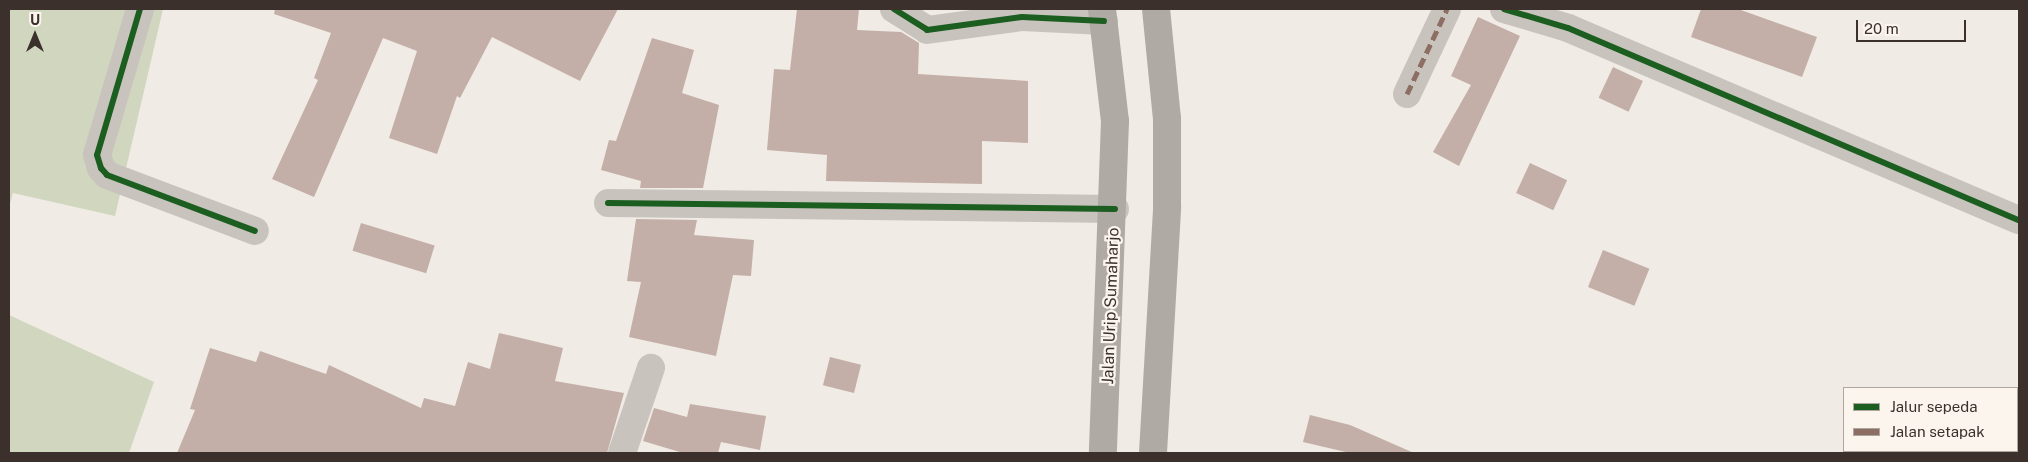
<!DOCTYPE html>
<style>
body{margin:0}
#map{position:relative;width:2028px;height:462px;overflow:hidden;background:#f0ebe5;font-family:"Public Sans",sans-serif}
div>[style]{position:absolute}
.green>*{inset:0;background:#d1d6bf}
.building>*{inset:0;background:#c3afa7;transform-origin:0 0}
.street>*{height:28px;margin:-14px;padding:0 14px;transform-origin:14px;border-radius:14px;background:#c9c3be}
.highway>*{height:28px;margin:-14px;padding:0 14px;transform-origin:14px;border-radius:14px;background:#afaaa4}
.quiet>*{height:5px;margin-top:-2.5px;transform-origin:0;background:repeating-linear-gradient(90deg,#8d6e63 0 10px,transparent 0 15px)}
.cycleway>*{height:6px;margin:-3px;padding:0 3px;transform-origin:3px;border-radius:3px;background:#1b5e20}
span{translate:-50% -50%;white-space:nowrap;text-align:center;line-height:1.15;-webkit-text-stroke:4.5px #fbf5ee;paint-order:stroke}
.street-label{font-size:16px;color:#3b302b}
.frame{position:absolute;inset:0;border:10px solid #3b302b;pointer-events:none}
.legend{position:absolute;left:1843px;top:387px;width:175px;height:65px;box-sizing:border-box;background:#fbf5ee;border:1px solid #aea6a0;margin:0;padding:6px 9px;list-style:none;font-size:15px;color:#3b302b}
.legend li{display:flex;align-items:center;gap:10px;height:25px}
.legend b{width:25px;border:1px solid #aea6a0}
.north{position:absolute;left:10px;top:10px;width:50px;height:50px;-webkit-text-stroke:4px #fbf5ee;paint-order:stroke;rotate:0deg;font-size:14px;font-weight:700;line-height:20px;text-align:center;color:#3b302b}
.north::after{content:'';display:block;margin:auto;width:18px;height:22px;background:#3b302b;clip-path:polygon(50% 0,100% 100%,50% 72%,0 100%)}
.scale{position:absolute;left:1856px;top:20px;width:110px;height:22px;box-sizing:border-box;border:2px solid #3b302b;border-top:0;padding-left:6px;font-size:15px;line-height:18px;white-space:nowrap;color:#3b302b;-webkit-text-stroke:4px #fbf5ee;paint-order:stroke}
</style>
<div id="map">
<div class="green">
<div style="clip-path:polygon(9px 9px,163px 9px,115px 216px,13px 193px,9px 207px)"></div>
<div style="clip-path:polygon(9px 315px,154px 382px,129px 453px,9px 453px)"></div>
</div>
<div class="building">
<div style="clip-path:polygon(275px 9px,618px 9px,580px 81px,492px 37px,460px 98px,457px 96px,437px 154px,389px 138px,417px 51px,383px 38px,314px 197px,272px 179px,318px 80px,314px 78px,331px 33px,274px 14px)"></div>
<div style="clip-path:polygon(797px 9px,859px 9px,857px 30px,901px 32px,919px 43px,918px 74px,1028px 81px,1028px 143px,982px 141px,982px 184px,826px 181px,827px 155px,767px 150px,774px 69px,790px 70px)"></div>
<div style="clip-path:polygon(1701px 9px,1738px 9px,1817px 37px,1802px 77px,1691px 37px)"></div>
<div style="clip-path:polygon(1478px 17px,1520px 36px,1459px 166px,1433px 152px,1471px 85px,1451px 76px)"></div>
<div style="clip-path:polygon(652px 38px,694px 50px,682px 93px,719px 105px,703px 188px,640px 188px,641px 181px,601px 170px,609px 140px,616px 141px)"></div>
<div style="left:1613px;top:67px;width:33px;height:34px;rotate:25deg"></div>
<div style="left:1530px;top:163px;width:41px;height:33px;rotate:25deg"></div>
<div style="clip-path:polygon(636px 219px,697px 220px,694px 235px,754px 240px,751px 276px,733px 275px,716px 356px,629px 337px,641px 282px,627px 281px)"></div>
<div style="left:361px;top:223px;width:77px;height:29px;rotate:17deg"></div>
<div style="left:1603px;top:250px;width:50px;height:40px;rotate:22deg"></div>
<div style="clip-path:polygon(499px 333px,563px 348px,555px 381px,624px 393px,607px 453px,177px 453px,195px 410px,190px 409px,210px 348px,256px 362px,260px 351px,326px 374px,329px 365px,421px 408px,424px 398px,455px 406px,468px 362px,490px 369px)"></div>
<div style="left:830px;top:357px;width:32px;height:29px;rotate:14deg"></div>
<div style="clip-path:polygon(690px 404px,766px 416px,760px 450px,721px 442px,718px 453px,683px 453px,643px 441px,654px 408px,687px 417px)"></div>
<div style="clip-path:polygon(1310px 415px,1350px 425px,1414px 453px,1350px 453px,1303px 442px)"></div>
</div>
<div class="street">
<div style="left:140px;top:9px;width:152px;rotate:106.4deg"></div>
<div style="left:97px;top:155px;width:14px;rotate:73deg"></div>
<div style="left:101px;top:168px;width:9px;rotate:49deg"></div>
<div style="left:107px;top:175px;width:158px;rotate:20.7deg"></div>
<div style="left:894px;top:9px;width:39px;rotate:32deg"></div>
<div style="left:927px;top:30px;width:96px;rotate:-7.8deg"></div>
<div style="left:1022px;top:17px;width:82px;rotate:2.8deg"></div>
<div style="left:1504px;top:9px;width:67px;rotate:16.5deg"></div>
<div style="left:1568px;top:28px;width:490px;rotate:23.1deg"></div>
<div style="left:1407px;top:94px;width:94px;rotate:-64.8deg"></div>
<div style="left:608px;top:203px;width:507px;rotate:0.68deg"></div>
<div style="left:622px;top:453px;width:90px;rotate:-71.2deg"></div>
</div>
<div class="highway">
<div style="left:1102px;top:9px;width:113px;rotate:83.4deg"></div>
<div style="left:1115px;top:121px;width:332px;rotate:92.1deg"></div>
<div style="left:1153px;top:453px;width:246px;rotate:-86.7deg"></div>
<div style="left:1167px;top:207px;width:88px;rotate:-90deg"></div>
<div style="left:1167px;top:119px;width:111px;rotate:-95.7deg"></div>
</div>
<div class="quiet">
<div style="left:1407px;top:94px;width:94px;rotate:-64.8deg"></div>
</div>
<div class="cycleway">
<div style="left:140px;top:9px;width:152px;rotate:106.4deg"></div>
<div style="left:97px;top:155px;width:14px;rotate:73deg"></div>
<div style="left:101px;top:168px;width:9px;rotate:49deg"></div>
<div style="left:107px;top:175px;width:158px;rotate:20.7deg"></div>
<div style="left:894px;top:9px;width:39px;rotate:32deg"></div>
<div style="left:927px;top:30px;width:96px;rotate:-7.8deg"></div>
<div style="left:1022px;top:17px;width:82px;rotate:2.8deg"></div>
<div style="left:1504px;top:9px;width:67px;rotate:16.5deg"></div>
<div style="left:1568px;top:28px;width:490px;rotate:23.1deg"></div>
<div style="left:608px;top:203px;width:507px;rotate:0.68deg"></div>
</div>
<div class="street-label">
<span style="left:1111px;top:306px;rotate:-88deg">Jalan Urip Sumaharjo</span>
</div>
<div class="frame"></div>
<ul class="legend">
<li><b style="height:6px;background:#1b5e20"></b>Jalur sepeda</li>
<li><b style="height:6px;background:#8d6e63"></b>Jalan setapak</li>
</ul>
<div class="north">U</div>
<div class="scale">20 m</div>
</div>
